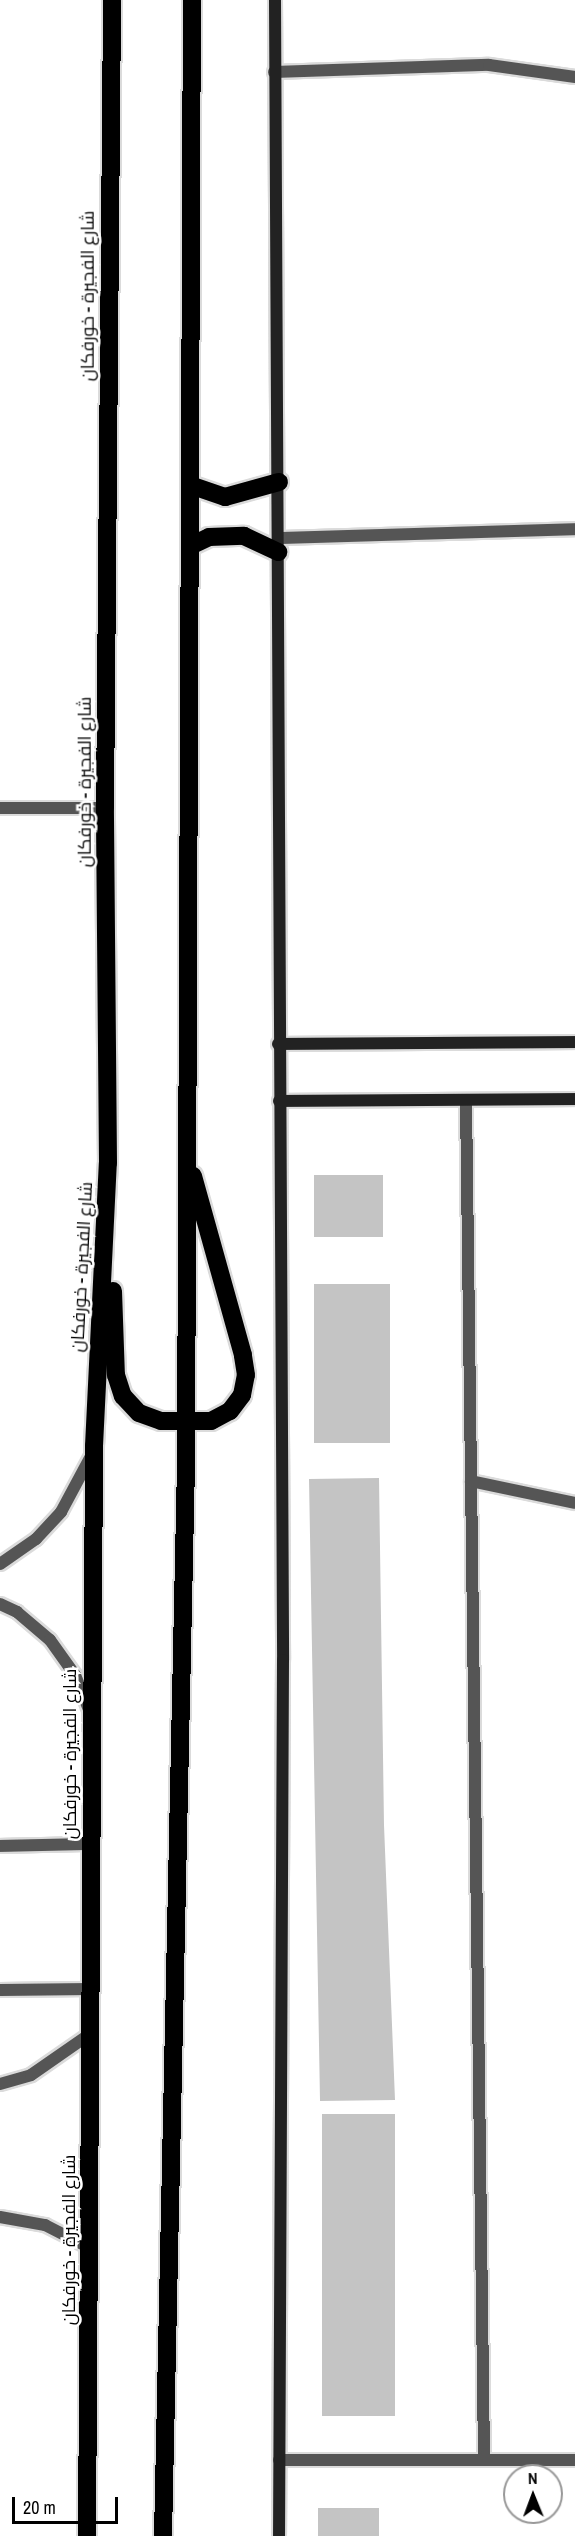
<!DOCTYPE html>
<meta charset="utf-8">
<style>
body{margin:0}
#map{position:relative;width:575px;height:2536px;overflow:hidden;background:#fff;font-family:"Archivo Narrow",Cairo,sans-serif}
div>[style]{position:absolute}
.building>*{inset:0;background:#c4c4c4;transform-origin:0 0}
.roads{filter:drop-shadow(2px 0 #dbdbdb) drop-shadow(-2px 0 #dbdbdb) drop-shadow(0 2px #dbdbdb) drop-shadow(0 -2px #dbdbdb)}
.lane>*{height:12px;margin:-6px;padding:0 6px;transform-origin:6px;border-radius:6px;background:#555}
.street>*{height:12px;margin:-6px;padding:0 6px;transform-origin:6px;border-radius:6px;background:#555}
.secondary>*{height:12px;margin:-6px;padding:0 6px;transform-origin:6px;border-radius:6px;background:#222}
.highway>*{height:18px;margin:-9px;padding:0 9px;transform-origin:9px;border-radius:9px;background:#000}
span{translate:-50% -50%;white-space:nowrap;text-align:center;line-height:1.15;-webkit-text-stroke:5px #fff;paint-order:stroke}
.street-label{font-size:18px;color:#000}
.north{position:absolute;left:503px;top:2464px;width:60px;height:60px;box-sizing:border-box;background:#fff;border:2px solid #999;border-radius:50%;rotate:359deg;font-size:16px;font-weight:700;line-height:24px;text-align:center;color:#000}
.north::after{content:'';display:block;margin:auto;width:21px;height:27px;background:#000;clip-path:polygon(50% 0,100% 100%,50% 72%,0 100%)}
.scale{position:absolute;left:12px;top:2497px;width:106px;height:27px;box-sizing:border-box;border:3px solid #000;border-top:0;padding-left:8px;font-size:18px;line-height:21px;white-space:nowrap;color:#000;-webkit-text-stroke:4px #fff;paint-order:stroke}
</style>
<div id="map">
<div class="building">
<div style="left:314px;top:1175px;width:69px;height:62px"></div>
<div style="left:314px;top:1284px;width:76px;height:159px"></div>
<div style="clip-path:polygon(379px 1478px,384px 1825px,395px 2100px,320px 2101px,309px 1479px)"></div>
<div style="left:395px;top:2114px;width:302px;height:73px;rotate:90deg"></div>
<div style="left:318px;top:2508px;width:61px;height:28px"></div>
</div>
<div class="roads">
<div class="lane">
<div style="left:0;top:1846px;width:91px;rotate:-1.3deg"></div>
<div style="left:0;top:2084px;width:32px;rotate:-16deg"></div>
<div style="left:31px;top:2075px;width:72px;rotate:-34.8deg"></div>
<div style="left:0;top:2217px;width:46px;rotate:10.1deg"></div>
<div style="left:45px;top:2225px;width:51px;rotate:27.1deg"></div>
</div>
<div class="street">
<div style="left:274px;top:72px;width:215px;rotate:-1.9deg"></div>
<div style="left:489px;top:65px;width:87px;rotate:7.9deg"></div>
<div style="left:279px;top:538px;width:296px;rotate:-1.7deg"></div>
<div style="left:0;top:808px;width:105px"></div>
<div style="left:466px;top:1100px;width:1360px;rotate:89.24deg"></div>
<div style="left:471px;top:1481px;width:106px;rotate:11.9deg"></div>
<div style="left:0;top:1564px;width:44px;rotate:-34.8deg"></div>
<div style="left:36px;top:1539px;width:37px;rotate:-47deg"></div>
<div style="left:61px;top:1512px;width:61px;rotate:-61.8deg"></div>
<div style="left:0;top:1604px;width:19px;rotate:25deg"></div>
<div style="left:17px;top:1612px;width:43px;rotate:40.3deg"></div>
<div style="left:50px;top:1640px;width:43px;rotate:54.5deg"></div>
<div style="left:75px;top:1675px;width:38px;rotate:68deg"></div>
<div style="left:0;top:1990px;width:91px;rotate:-0.6deg"></div>
<div style="left:279px;top:2460px;width:296px"></div>
</div>
<div class="secondary">
<div style="left:275px;top:0;width:1660px;rotate:89.72deg"></div>
<div style="left:283px;top:1660px;width:876px;rotate:90.26deg"></div>
<div style="left:278px;top:1044px;width:297px;rotate:-0.4deg"></div>
<div style="left:279px;top:1101px;width:296px;rotate:-0.4deg"></div>
</div>
<div class="highway">
<div style="left:190px;top:485px;width:37px;rotate:19deg"></div>
<div style="left:225px;top:497px;width:56px;rotate:-15.5deg"></div>
<div style="left:190px;top:546px;width:21px;rotate:-25deg"></div>
<div style="left:209px;top:537px;width:35px;rotate:-2deg"></div>
<div style="left:244px;top:536px;width:38px;rotate:25deg"></div>
<div style="left:113px;top:1291px;width:84px;rotate:88deg"></div>
<div style="left:116px;top:1375px;width:22px;rotate:72deg"></div>
<div style="left:123px;top:1396px;width:23px;rotate:47deg"></div>
<div style="left:139px;top:1413px;width:23px;rotate:20deg"></div>
<div style="left:161px;top:1421px;width:50px"></div>
<div style="left:211px;top:1421px;width:21px;rotate:-28deg"></div>
<div style="left:230px;top:1411px;width:20px;rotate:-53deg"></div>
<div style="left:242px;top:1395px;width:20px;rotate:-79deg"></div>
<div style="left:246px;top:1375px;width:20px;rotate:-99deg"></div>
<div style="left:243px;top:1355px;width:186px;rotate:-105.6deg"></div>
<div style="left:87px;top:2536px;width:1090px;rotate:-89.63deg"></div>
<div style="left:94px;top:1446px;width:283px;rotate:-87.2deg"></div>
<div style="left:108px;top:1163px;width:355px;rotate:-90.5deg"></div>
<div style="left:105px;top:808px;width:808px;rotate:-89.5deg"></div>
<div style="left:163px;top:2536px;width:1070px;rotate:-88.77deg"></div>
<div style="left:186px;top:1466px;width:1466px;rotate:-89.77deg"></div>
</div>
</div>
<div class="street-label">
<span style="left:88px;top:296px;rotate:-90deg">شارع الفجيرة - خورفكان</span>
<span style="left:85px;top:782px;rotate:-90deg">شارع الفجيرة - خورفكان</span>
<span style="left:82px;top:1267px;rotate:-87deg">شارع الفجيرة - خورفكان</span>
<span style="left:70px;top:1754px;rotate:-90deg">شارع الفجيرة - خورفكان</span>
<span style="left:69px;top:2240px;rotate:-90deg">شارع الفجيرة - خورفكان</span>
</div>
<div class="north">N</div>
<div class="scale">20 m</div>
</div>
